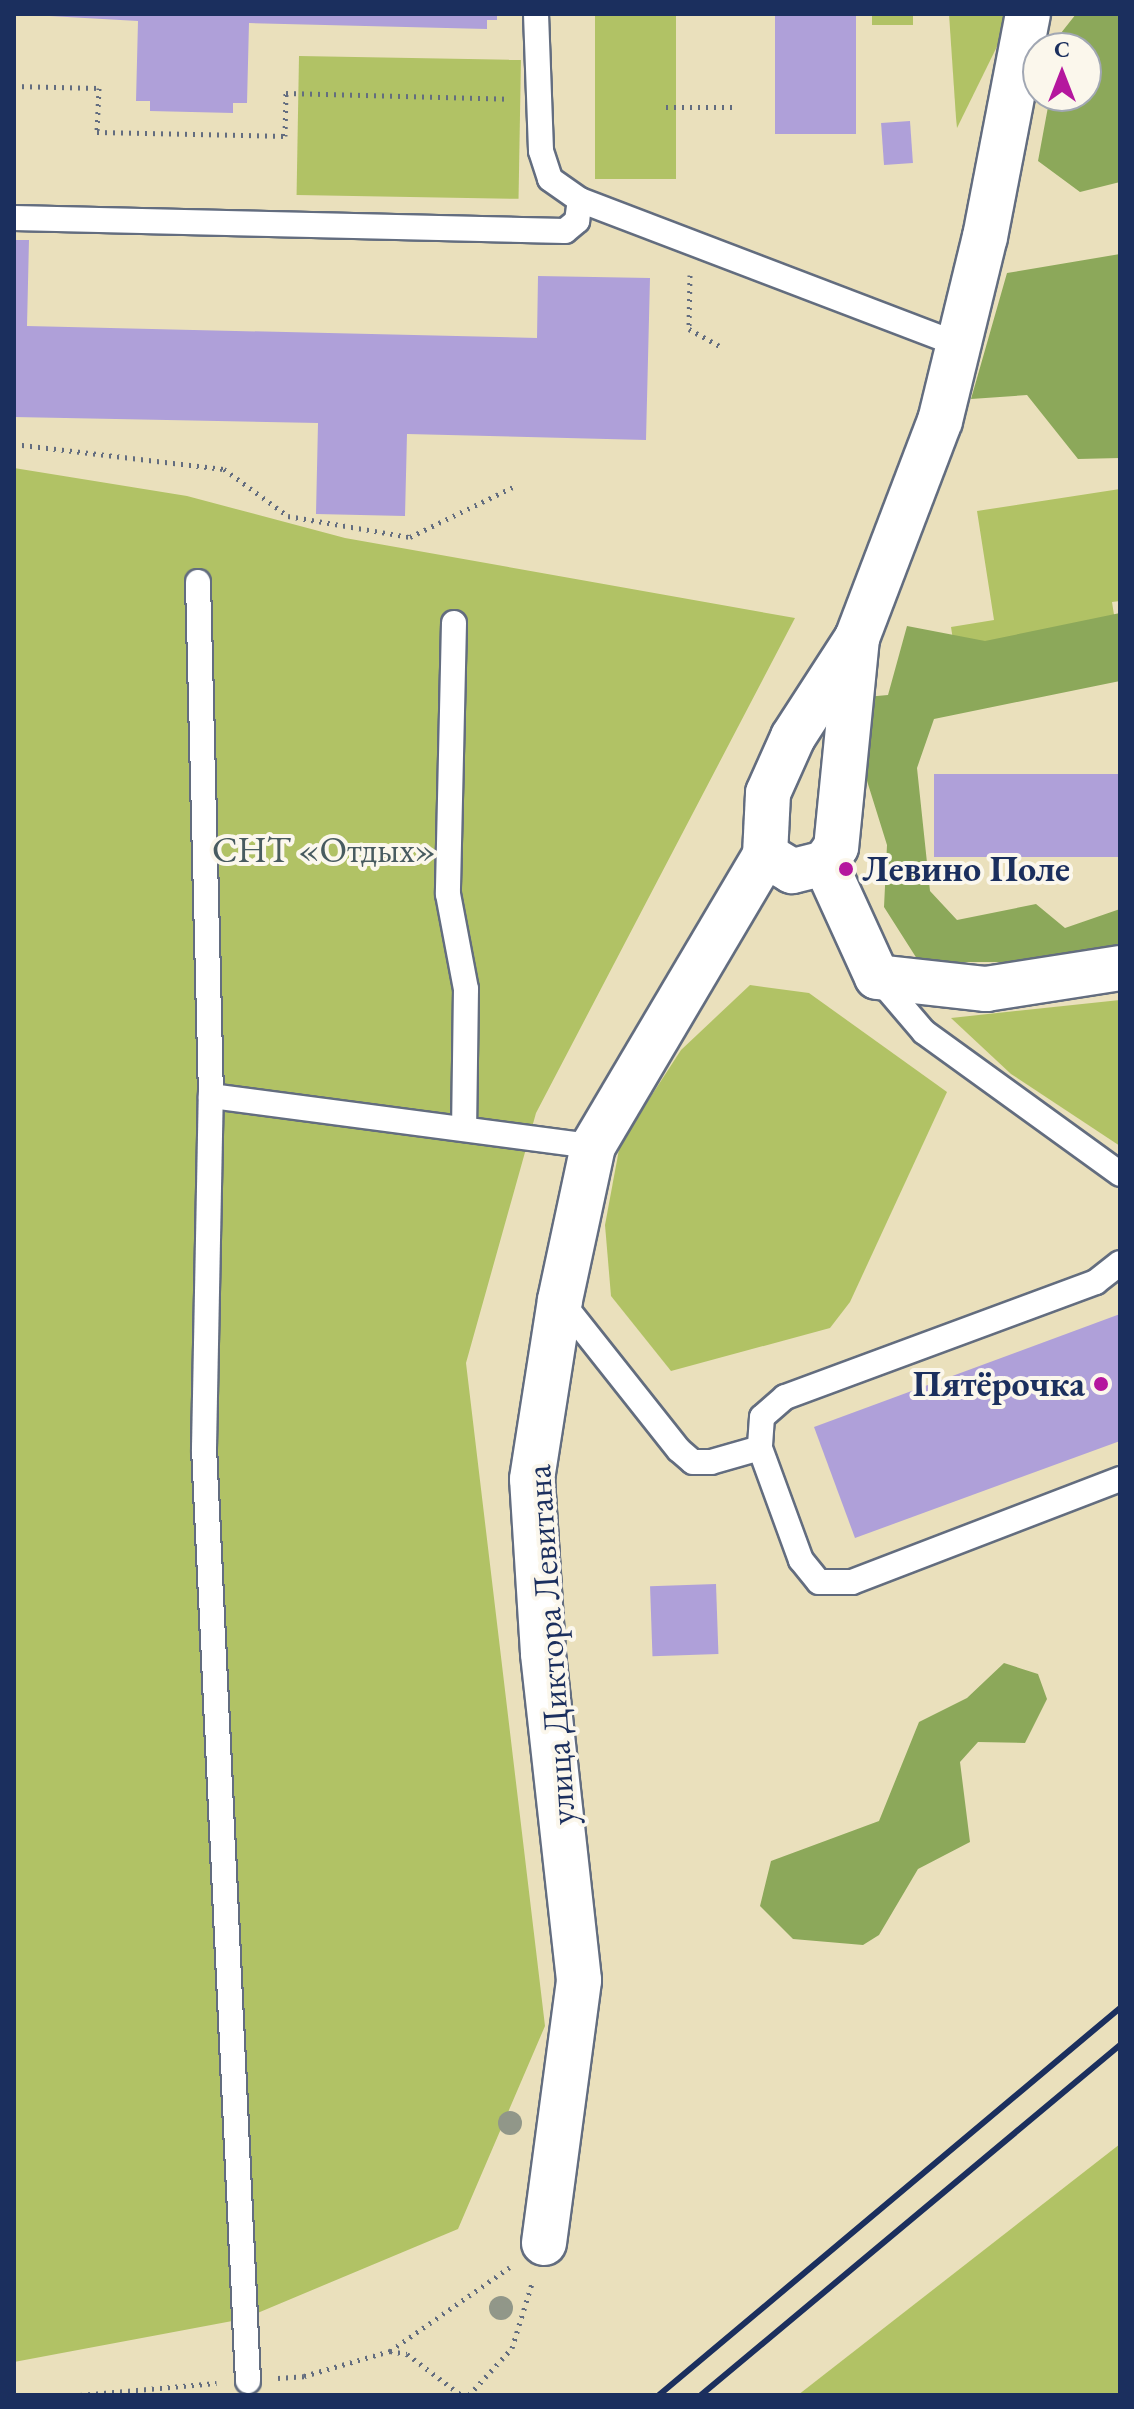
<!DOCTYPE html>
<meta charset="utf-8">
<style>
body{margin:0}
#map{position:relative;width:1134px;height:2409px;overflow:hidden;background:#eae0bc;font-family:"EB Garamond",serif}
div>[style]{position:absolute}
.green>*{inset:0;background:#b1c265;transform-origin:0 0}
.forest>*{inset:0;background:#8ca85a}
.building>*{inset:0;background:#afa0d9;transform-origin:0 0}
.path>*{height:5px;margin-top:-2.5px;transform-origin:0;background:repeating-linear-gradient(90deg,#636d7f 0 2px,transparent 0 8px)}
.roads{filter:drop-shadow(2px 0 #636d7f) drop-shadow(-2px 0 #636d7f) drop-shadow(0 2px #636d7f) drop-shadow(0 -2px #636d7f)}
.service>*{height:24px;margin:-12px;padding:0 12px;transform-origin:12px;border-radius:12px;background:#fff}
.minor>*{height:44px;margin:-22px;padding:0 22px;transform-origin:22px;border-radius:22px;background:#fff}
.tertiary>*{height:44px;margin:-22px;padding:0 22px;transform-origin:22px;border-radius:22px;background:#fff}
.rail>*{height:6px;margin:-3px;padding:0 3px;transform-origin:3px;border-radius:3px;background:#1b2f5e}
.trees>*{width:24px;height:24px;margin:-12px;border-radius:50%;background:#919789}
.dots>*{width:22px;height:22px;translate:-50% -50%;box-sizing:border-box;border:4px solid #fbf7ec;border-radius:50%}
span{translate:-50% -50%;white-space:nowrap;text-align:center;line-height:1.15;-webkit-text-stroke:8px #fbf7ec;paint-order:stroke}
.park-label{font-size:36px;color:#485b60}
.poi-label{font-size:36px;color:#1b2f5e;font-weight:700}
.left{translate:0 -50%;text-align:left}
.right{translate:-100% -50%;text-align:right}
.street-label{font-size:36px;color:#1b2f5e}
.frame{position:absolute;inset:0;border:16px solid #1b2f5e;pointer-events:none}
.north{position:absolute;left:1022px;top:32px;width:80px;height:80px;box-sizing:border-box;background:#fbf7ec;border:2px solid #a1a7b3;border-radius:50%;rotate:0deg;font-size:22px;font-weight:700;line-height:32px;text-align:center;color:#1b2f5e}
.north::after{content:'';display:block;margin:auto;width:28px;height:36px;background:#b5179e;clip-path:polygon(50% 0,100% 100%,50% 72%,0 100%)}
</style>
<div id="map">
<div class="green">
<div style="left:595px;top:14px;width:81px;height:165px"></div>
<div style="left:872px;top:14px;width:41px;height:11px"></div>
<div style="clip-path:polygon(949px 14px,1013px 14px,957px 128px,956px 118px)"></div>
<div style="left:299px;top:56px;width:222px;height:139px;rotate:1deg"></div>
<div style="clip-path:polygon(14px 468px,187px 496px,345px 538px,795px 618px,536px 1113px,466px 1363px,545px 2026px,458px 2229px,243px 2319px,14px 2362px)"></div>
<div style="clip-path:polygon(1120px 489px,1120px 601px,1112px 602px,1120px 653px,961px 691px,951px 627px,994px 620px,977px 511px)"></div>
<div style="clip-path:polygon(750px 985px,809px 993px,947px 1092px,850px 1302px,830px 1328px,671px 1371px,611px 1296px,605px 1225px,620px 1144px,681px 1050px)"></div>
<div style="clip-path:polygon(1120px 1000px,1120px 1146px,1011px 1074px,951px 1018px)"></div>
<div style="clip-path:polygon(1120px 2144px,1120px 2395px,798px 2395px)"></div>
</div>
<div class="forest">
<div style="clip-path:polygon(1076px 14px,1120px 14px,1120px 182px,1080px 192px,1038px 161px,1050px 96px,1086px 96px,1086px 48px,1058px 48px,1061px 33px)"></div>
<div style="clip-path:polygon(1120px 254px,1120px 458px,1078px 459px,1027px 395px,971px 399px,1007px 273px)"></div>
<div style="clip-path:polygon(1120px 613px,1120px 681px,934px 719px,917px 768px,930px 891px,957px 920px,1036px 904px,1065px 928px,1120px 909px,1120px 955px,1071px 962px,919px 962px,884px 907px,887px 845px,853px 736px,866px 697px,888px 695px,907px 626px,985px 641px)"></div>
<div style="clip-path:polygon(1004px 1663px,1038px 1674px,1047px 1699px,1025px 1743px,978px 1742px,960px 1762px,970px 1842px,918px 1869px,879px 1935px,863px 1945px,793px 1939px,760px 1906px,771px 1861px,879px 1821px,919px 1722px,967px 1698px)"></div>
</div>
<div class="building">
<div style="clip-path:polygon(14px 14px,497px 14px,497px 20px,487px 20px,487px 29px,249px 23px,247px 103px,233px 103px,233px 113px,150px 111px,150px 101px,136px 101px,138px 21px)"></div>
<div style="left:775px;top:14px;width:81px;height:120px"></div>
<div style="left:910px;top:121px;width:42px;height:29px;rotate:86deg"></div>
<div style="clip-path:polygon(14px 240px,29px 240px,27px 326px,537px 338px,538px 276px,650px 278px,646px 440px,407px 434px,405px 516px,316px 514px,318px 423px,14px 417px)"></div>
<div style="left:1120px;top:774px;width:83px;height:186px;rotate:90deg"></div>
<div style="clip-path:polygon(1120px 1314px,1120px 1441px,855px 1538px,814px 1427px)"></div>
<div style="left:716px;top:1584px;width:70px;height:66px;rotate:88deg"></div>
</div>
<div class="path">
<div style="left:14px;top:86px;width:85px;rotate:1.3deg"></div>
<div style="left:99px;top:88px;width:44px;rotate:92.6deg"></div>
<div style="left:97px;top:132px;width:188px;rotate:1.2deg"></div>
<div style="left:285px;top:136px;width:43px;rotate:-88.7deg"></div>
<div style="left:286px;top:93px;width:223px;rotate:1.5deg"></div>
<div style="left:666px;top:107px;width:67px"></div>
<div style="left:690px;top:275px;width:54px;rotate:91.1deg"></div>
<div style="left:689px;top:329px;width:35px;rotate:29deg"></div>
<div style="left:14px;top:444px;width:211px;rotate:6.8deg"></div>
<div style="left:224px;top:469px;width:79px;rotate:36.3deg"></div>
<div style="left:288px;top:516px;width:124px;rotate:9.8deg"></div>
<div style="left:410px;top:537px;width:114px;rotate:-25.9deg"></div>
<div style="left:390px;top:2351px;width:17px;rotate:10deg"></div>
<div style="left:407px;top:2354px;width:68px;rotate:37.2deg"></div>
<div style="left:278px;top:2378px;width:26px;rotate:-4deg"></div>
<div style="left:304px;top:2376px;width:90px;rotate:-16.2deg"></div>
<div style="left:390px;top:2351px;width:146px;rotate:-35deg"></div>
<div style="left:80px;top:2395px;width:137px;rotate:-5deg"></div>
<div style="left:469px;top:2395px;width:64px;rotate:-47.5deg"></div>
<div style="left:512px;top:2348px;width:71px;rotate:-72.8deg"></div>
</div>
<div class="roads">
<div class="service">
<div style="left:536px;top:14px;width:137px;rotate:87.9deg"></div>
<div style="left:541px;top:151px;width:29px;rotate:72deg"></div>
<div style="left:550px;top:179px;width:37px;rotate:35deg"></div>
<div style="left:580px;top:200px;width:404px;rotate:20.9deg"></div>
<div style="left:14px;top:218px;width:551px;rotate:1.35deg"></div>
<div style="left:565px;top:231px;width:16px;rotate:-40deg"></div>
<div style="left:577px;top:221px;width:21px;rotate:-82deg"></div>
<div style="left:198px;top:582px;width:514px;rotate:88.55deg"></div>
<div style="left:454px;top:623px;width:271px;rotate:91.3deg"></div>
<div style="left:448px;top:894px;width:97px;rotate:79.3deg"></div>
<div style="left:466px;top:989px;width:139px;rotate:90.8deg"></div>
<div style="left:877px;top:977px;width:72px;rotate:49.5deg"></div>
<div style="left:924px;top:1032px;width:242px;rotate:35.9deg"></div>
<div style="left:1120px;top:1263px;width:31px;rotate:142deg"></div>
<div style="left:1096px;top:1282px;width:332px;rotate:159.7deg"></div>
<div style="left:785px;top:1397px;width:30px;rotate:139deg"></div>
<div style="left:762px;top:1417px;width:31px;rotate:94deg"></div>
<div style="left:760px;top:1448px;width:119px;rotate:69.9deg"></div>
<div style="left:801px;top:1560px;width:28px;rotate:51deg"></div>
<div style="left:819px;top:1582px;width:33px"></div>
<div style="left:852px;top:1582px;width:287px;rotate:-21deg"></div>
<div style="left:560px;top:1300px;width:191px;rotate:51.6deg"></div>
<div style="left:679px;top:1450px;width:18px;rotate:41deg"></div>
<div style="left:693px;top:1462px;width:18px"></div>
<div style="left:711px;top:1462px;width:51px;rotate:-15.9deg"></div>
<div style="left:248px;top:2381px;width:934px;rotate:-92.7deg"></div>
<div style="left:204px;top:1448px;width:352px;rotate:-88.9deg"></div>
<div style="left:211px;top:1096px;width:385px;rotate:7.5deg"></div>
</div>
<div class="minor">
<div style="left:825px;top:863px;width:125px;rotate:65.5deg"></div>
<div style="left:877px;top:977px;width:110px;rotate:6.3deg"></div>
<div style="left:986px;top:989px;width:136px;rotate:-8.9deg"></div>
<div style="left:544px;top:2243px;width:265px;rotate:-82.4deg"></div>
<div style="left:579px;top:1980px;width:329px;rotate:-96.3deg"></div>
<div style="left:543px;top:1653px;width:174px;rotate:-93.6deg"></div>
<div style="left:532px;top:1479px;width:181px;rotate:-81.1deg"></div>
<div style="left:560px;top:1300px;width:157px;rotate:-77.9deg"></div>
<div style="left:593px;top:1146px;width:338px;rotate:-59.4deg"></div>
</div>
<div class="tertiary">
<div style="left:857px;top:638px;width:210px;rotate:95.7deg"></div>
<div style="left:836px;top:847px;width:19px;rotate:125deg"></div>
<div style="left:825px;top:863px;width:34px;rotate:166deg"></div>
<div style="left:792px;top:871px;width:31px;rotate:-149deg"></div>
<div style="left:765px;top:855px;width:62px;rotate:-87.2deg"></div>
<div style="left:768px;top:793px;width:61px;rotate:-65.9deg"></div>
<div style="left:793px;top:737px;width:118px;rotate:-57.1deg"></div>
<div style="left:857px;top:638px;width:232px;rotate:-69.1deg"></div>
<div style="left:940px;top:421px;width:189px;rotate:-76.3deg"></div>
<div style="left:985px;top:237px;width:227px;rotate:-79.1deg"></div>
</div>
</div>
<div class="rail">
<div style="left:659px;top:2395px;width:602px;rotate:-40.01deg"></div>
<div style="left:701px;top:2395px;width:546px;rotate:-39.87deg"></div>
</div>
<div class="trees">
<div style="left:510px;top:2123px"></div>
<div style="left:501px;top:2308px"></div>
</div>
<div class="dots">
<div style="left:846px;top:869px;background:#b5179e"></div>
<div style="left:1101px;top:1384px;background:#b5179e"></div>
</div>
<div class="park-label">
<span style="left:324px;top:850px">СНТ «Отдых»</span>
</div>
<div class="poi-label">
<span class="left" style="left:862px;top:869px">Левино Поле</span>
<span class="right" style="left:1085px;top:1384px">Пятёрочка</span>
</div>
<div class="street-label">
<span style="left:550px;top:1645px;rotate:-94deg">улица Диктора Левитана</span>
</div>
<div class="frame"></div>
<div class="north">С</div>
</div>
